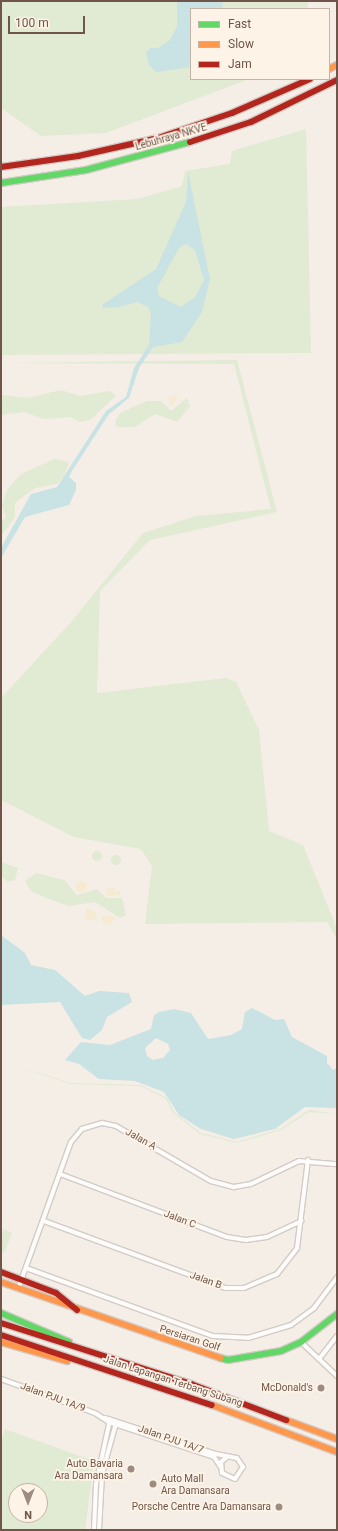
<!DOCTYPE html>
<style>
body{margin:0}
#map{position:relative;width:338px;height:1531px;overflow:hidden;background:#f4eee7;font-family:Roboto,sans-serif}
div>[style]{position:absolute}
.green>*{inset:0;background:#e1ead2}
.round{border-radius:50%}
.sand>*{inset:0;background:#f6ead0}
.water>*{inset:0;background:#c9e2e3}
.roads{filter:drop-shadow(1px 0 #d3cbc5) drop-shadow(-1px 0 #d3cbc5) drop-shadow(0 1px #d3cbc5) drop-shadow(0 -1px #d3cbc5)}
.street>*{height:4px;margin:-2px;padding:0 2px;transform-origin:2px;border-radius:2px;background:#fdfcfb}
.fast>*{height:6px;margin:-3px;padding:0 3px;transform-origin:3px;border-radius:3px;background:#63d668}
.slow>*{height:6px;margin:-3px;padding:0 3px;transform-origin:3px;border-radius:3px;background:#ff974d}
.jam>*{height:6px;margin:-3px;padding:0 3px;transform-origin:3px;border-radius:3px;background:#b3261e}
.dots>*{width:11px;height:11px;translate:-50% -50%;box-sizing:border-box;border:2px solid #fdf3e6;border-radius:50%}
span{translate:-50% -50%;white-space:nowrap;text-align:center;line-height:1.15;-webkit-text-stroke:3.5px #fdf3e6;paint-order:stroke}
.street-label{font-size:10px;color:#6f554a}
.poi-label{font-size:10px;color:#6f554a}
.right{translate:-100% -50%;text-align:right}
.left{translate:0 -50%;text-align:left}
.frame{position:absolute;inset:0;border:2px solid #6f554a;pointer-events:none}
.legend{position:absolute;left:190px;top:8px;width:140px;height:72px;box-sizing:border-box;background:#fdf3e6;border:1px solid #c4b4a8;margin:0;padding:5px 7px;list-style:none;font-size:12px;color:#6f554a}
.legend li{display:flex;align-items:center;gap:8px;height:20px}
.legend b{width:20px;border:1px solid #c4b4a8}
.north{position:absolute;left:8px;top:1483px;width:40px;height:40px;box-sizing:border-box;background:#fdf3e6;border:1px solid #c4b4a8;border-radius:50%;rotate:180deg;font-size:11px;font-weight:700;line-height:16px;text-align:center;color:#6f554a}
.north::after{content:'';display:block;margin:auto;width:14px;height:18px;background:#9e8b81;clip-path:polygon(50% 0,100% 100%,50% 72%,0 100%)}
.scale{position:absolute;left:8px;top:16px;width:77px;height:18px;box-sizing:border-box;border:2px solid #6f554a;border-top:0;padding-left:5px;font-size:12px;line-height:14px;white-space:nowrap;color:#6f554a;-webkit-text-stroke:3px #fdf3e6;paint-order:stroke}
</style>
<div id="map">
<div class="green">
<div style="clip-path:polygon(1px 1px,308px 1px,308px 9px,191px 9px,191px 79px,249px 79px,106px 133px,41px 136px,1px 108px)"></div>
<div style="clip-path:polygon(306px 129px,311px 353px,1px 355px,1px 207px,138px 199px,182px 186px,185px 171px,230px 164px,232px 151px)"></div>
<div style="clip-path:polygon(237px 360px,277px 512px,150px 540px,100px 591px,97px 693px,226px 678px,236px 682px,259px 730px,269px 831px,303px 845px,337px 929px,337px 939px,327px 922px,145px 924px,152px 866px,141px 849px,74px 837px,1px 800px,1px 698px,72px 621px,143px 533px,196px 516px,271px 509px,234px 364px,1px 363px)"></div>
<div style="clip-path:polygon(61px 390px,80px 396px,109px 391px,116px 396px,90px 420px,80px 422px,70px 417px,44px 419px,24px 412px,1px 415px,1px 395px,28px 398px)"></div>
<div style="clip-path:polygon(187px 398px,190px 406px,177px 422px,155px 414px,135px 427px,117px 427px,115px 422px,120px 413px,147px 401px,161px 401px,171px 411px)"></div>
<div style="clip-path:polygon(55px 459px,69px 462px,64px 476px,57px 484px,35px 488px,15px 503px,15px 517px,1px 536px,1px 521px,6px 518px,2px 505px,7px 490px,21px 474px)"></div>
<div class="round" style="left:92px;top:851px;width:10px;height:10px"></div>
<div class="round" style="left:111px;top:855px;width:10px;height:10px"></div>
<div style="clip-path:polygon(1px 862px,18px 868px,15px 880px,8px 882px,1px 876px)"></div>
<div style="clip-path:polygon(36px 873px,64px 880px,77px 895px,97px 889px,106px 898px,122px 898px,126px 915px,120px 918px,95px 902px,68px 906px,32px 892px,25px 881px)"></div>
<div style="clip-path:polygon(1px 1061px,71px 1083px,141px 1085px,167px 1098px,175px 1113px,201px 1133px,237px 1142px,280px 1129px,309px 1110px,337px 1114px,309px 1112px,281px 1130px,237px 1143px,200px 1134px,173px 1113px,166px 1099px,141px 1086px,71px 1084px)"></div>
<div style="clip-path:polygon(3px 1229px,12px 1233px,4px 1253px,1px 1251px)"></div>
<div style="clip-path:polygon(evenodd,5px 1429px,94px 1461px,85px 1530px,1px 1530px,1px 1442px,5px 1429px,16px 1491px,40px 1491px,40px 1515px,16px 1515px,16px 1491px)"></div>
</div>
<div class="sand">
<div style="clip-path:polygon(171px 396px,178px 397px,171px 407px,168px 398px)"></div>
<div class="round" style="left:75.5px;top:880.5px;width:11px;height:11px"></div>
<div style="clip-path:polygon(108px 887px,115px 888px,114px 892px,120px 890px,120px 895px,106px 896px)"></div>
<div style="clip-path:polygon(86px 908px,96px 913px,97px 921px,85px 918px)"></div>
<div style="clip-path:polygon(101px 916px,116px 917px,116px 920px,111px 921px,114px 925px,103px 923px)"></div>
</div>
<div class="water">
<div style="clip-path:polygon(177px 1px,223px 1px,222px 9px,191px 9px,191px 67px,156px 72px,149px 65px,146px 53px,150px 48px,158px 48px,170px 40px,177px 26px)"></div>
<div style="clip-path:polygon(evenodd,188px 172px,210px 279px,202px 312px,182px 342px,153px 347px,139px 368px,129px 398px,109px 414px,72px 471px,69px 477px,76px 483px,76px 490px,69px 505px,25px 517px,1px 558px,2px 546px,31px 494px,57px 487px,106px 411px,126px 397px,134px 368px,149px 345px,151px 313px,148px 307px,137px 302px,119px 307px,103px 308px,102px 305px,156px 269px,186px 202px,188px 172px,186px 244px,195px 250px,204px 280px,195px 297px,181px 307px,159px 296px,157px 288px,179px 248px,186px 244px)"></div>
<div style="clip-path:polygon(1px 935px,25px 953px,31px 965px,55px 970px,85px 996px,99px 991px,129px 993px,132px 1002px,107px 1017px,102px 1030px,90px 1040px,82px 1038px,60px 1002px,1px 1005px)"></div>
<div style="clip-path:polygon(evenodd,252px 1008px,275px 1020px,284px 1019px,292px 1037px,327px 1056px,327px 1063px,333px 1070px,337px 1068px,337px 1108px,305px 1107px,275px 1129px,234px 1139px,201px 1129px,179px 1115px,164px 1092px,135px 1081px,99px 1079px,79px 1064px,65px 1060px,81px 1042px,110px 1045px,151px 1029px,154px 1015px,159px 1012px,174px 1009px,191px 1013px,208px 1039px,231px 1035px,242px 1029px,245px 1012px,252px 1008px,156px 1038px,168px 1044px,170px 1050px,163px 1058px,153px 1060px,147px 1056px,145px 1048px,156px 1038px)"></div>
</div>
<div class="roads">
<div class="street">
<div style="left:60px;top:1174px;width:178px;rotate:20.7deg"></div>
<div style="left:227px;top:1237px;width:19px;rotate:9deg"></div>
<div style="left:246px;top:1240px;width:21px;rotate:-8deg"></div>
<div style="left:267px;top:1237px;width:38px;rotate:-25deg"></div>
<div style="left:44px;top:1221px;width:193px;rotate:20.3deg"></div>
<div style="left:225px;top:1288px;width:19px"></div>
<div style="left:244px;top:1288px;width:36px;rotate:-23deg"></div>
<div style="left:277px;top:1274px;width:33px;rotate:-52deg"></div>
<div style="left:297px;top:1248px;width:89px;rotate:-82.9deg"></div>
<div style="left:26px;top:1268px;width:199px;rotate:20deg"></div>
<div style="left:213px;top:1336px;width:35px;rotate:3deg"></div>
<div style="left:248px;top:1338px;width:45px;rotate:-16.8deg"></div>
<div style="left:291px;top:1325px;width:29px;rotate:-36deg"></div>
<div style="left:314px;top:1308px;width:39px;rotate:-53deg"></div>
<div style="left:18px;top:1289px;width:156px;rotate:-70.2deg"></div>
<div style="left:71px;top:1142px;width:17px;rotate:-50deg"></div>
<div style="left:82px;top:1129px;width:21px;rotate:-17deg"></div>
<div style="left:102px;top:1123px;width:14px;rotate:12deg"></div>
<div style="left:116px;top:1126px;width:110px;rotate:30.1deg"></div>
<div style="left:211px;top:1181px;width:24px;rotate:15deg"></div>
<div style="left:234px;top:1187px;width:17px;rotate:-10deg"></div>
<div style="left:251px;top:1184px;width:53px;rotate:-25.6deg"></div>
<div style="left:299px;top:1161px;width:38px;rotate:5deg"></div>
<div style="left:301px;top:1342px;width:50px;rotate:43.4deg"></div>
<div style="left:319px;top:1359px;width:29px;rotate:-52deg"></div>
<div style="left:1px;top:1379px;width:100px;rotate:19.9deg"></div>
<div style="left:95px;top:1413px;width:17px;rotate:33deg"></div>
<div style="left:109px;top:1422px;width:111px;rotate:18.4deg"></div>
<div style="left:214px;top:1457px;width:11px;rotate:56deg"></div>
<div style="left:105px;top:1418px;width:117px;rotate:18deg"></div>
<div style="left:216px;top:1454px;width:21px;rotate:11deg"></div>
<div style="left:237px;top:1458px;width:11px;rotate:56deg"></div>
<div style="left:243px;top:1467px;width:14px;rotate:124deg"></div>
<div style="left:235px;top:1479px;width:14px;rotate:-155deg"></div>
<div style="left:222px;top:1473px;width:11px;rotate:-95deg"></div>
<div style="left:221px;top:1462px;width:8px;rotate:-40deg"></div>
<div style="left:94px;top:1530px;width:46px;rotate:-87.5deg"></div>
<div style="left:96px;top:1484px;width:66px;rotate:-77.7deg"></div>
<div style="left:99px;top:1530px;width:56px;rotate:-86.9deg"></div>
<div style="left:102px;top:1474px;width:53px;rotate:-74.6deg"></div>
</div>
<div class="fast">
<div style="left:1px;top:183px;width:86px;rotate:-8.7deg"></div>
<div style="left:86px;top:170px;width:108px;rotate:-15.1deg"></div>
<div style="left:1px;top:1313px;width:74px;rotate:23.1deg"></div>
<div style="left:220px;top:1358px;width:8px;rotate:14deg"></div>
<div style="left:228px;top:1360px;width:54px;rotate:-9.6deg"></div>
<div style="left:281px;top:1351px;width:22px;rotate:-24deg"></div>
<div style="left:301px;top:1342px;width:46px;rotate:-37.9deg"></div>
</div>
<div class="slow">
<div style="left:329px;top:69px;width:9px;rotate:-27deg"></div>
<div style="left:1px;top:1282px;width:232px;rotate:19.1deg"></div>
<div style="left:1px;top:1342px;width:69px;rotate:16.1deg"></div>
<div style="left:212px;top:1405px;width:134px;rotate:20.6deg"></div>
<div style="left:286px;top:1420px;width:54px;rotate:20.4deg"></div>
</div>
<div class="jam">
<div style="left:190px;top:142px;width:64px;rotate:-18.2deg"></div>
<div style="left:251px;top:122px;width:96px;rotate:-26deg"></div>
<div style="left:1px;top:167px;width:78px;rotate:-8.1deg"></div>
<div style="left:78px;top:156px;width:82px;rotate:-12.7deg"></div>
<div style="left:158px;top:138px;width:78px;rotate:-18.7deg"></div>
<div style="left:232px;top:113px;width:85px;rotate:-23.6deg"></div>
<div style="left:1px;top:1272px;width:59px;rotate:20.9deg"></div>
<div style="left:56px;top:1293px;width:27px;rotate:39deg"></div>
<div style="left:1px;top:1323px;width:200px;rotate:17.8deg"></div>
<div style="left:191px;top:1384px;width:102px;rotate:20.8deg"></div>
<div style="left:1px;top:1335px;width:222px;rotate:18.4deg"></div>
</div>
</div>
<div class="dots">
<div style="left:321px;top:1388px;background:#9e8b81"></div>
<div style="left:131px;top:1469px;background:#9e8b81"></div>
<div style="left:153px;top:1484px;background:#9e8b81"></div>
<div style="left:279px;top:1507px;background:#9e8b81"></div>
</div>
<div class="street-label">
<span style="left:171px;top:137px;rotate:-16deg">Lebuhraya NKVE</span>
<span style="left:141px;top:1139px;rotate:29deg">Jalan A</span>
<span style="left:180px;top:1219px;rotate:21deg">Jalan C</span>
<span style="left:206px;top:1280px;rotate:20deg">Jalan B</span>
<span style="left:190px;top:1338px;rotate:18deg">Persiaran Golf</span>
<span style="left:173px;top:1381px;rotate:18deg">Jalan Lapangan Terbang Subang</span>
<span style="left:53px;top:1397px;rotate:20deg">Jalan PJU 1A/9</span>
<span style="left:171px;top:1439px;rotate:19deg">Jalan PJU 1A/7</span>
</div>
<div class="poi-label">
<span class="right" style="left:313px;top:1388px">McDonald's</span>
<span class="right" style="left:123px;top:1469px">Auto Bavaria<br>Ara Damansara</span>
<span class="left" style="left:161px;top:1484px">Auto Mall<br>Ara Damansara</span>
<span class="right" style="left:271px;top:1507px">Porsche Centre Ara Damansara</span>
</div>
<div class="frame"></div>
<ul class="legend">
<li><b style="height:5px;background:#63d668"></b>Fast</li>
<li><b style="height:5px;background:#ff974d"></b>Slow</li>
<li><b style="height:5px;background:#b3261e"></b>Jam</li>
</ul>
<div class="north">N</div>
<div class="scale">100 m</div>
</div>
